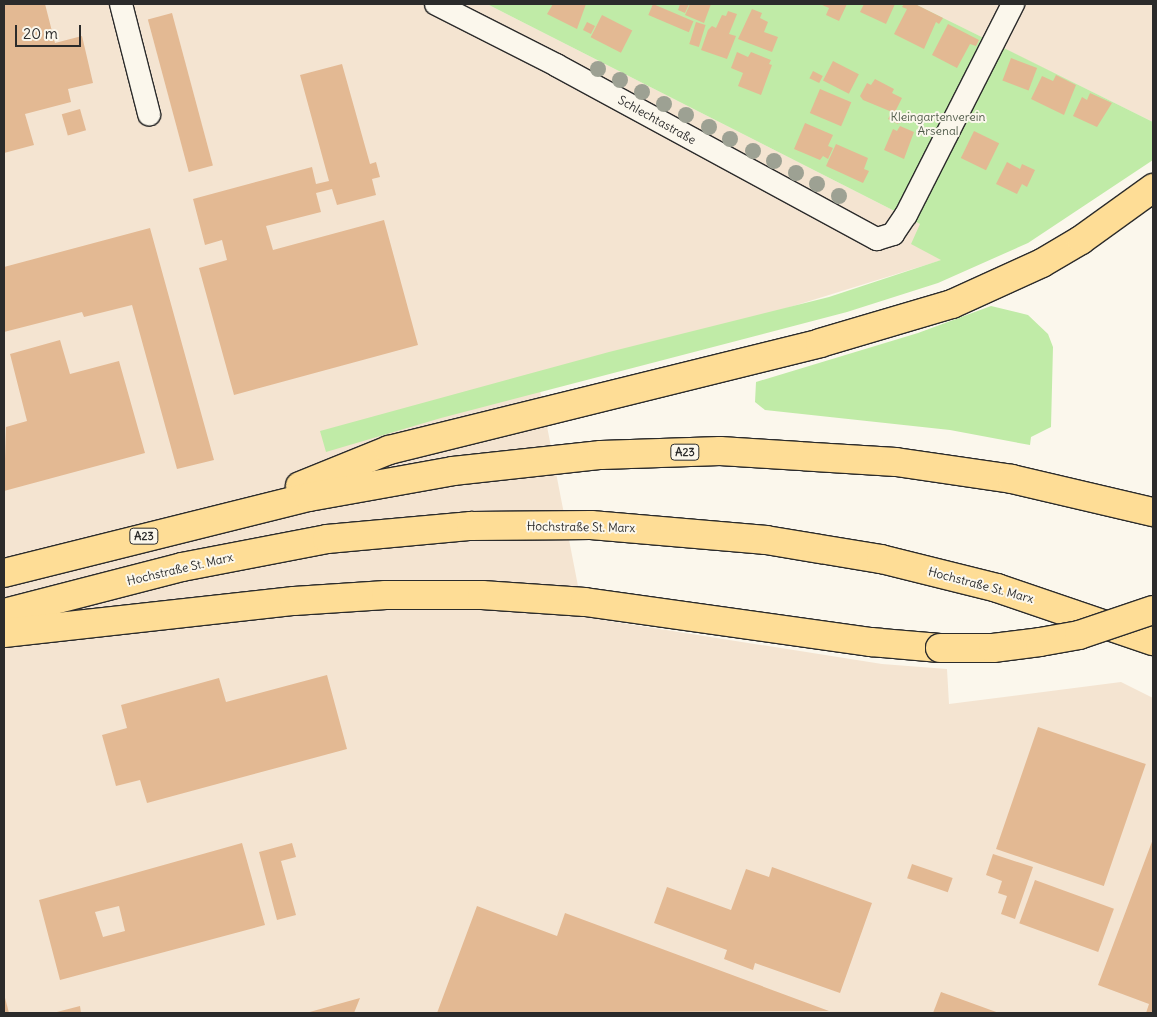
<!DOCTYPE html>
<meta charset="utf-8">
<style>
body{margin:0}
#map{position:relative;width:1157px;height:1017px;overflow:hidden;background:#fbf7ec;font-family:Delius,sans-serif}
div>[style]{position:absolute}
.built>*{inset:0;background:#f4e4d1}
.green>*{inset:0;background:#c0eba7}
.building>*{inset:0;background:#e3b993;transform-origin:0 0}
.roads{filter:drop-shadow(1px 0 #2b2b2b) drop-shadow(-1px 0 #2b2b2b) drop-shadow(0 1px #2b2b2b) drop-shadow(0 -1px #2b2b2b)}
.minor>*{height:22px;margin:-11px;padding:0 11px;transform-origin:11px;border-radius:11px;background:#fbf7ec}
.highway>*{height:28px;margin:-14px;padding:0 14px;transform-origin:14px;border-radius:14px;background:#fedd96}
.bridges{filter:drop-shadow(1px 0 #2b2b2b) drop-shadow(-1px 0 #2b2b2b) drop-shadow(0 1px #2b2b2b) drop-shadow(0 -1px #2b2b2b)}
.highway-bridge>*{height:28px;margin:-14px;padding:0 14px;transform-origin:14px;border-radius:14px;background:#fedd96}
.trees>*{width:16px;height:16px;margin:-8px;border-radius:50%;background:#9da193}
span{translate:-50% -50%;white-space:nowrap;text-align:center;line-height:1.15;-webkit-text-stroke:4px #fbf7ec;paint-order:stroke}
.shield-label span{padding:1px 4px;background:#fbf7ec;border:1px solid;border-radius:4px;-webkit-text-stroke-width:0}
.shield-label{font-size:11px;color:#2b2b2b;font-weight:700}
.park-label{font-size:12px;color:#505b4a}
.street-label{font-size:12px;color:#2b2b2b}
.frame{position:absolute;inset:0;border:5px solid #2b2b2b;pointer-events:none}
.scale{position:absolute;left:15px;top:25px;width:66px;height:22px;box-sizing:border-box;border:2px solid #2b2b2b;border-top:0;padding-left:6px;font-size:15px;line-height:18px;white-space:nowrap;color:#2b2b2b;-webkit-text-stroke:4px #fbf7ec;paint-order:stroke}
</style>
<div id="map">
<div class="built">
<div style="clip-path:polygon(4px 4px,487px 4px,920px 224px,942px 260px,539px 385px,584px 617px,882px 664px,947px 669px,949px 704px,1121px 682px,1153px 698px,1153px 1013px,4px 1013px)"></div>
<div style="clip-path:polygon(915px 4px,1153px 4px,1153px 122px,1003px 48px)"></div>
</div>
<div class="green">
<div style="clip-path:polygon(487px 4px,915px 4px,1153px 122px,1153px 160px,1028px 243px,938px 283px,847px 312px,441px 418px,326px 452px,320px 431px,609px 352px,829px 297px,941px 260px,911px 244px,920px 224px)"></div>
<div style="clip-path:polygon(991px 306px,1028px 315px,1048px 334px,1053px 347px,1051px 427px,1031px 437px,1030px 445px,950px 430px,765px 410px,755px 402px,756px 382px,918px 333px)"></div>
</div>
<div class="building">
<div style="clip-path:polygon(4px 4px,45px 4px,55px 43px,82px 36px,93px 83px,68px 89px,71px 102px,25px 114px,34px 145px,4px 153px)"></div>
<div style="clip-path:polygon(553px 4px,586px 4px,577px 29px,547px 14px)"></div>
<div style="left:653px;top:4px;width:44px;height:12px;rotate:23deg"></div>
<div style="clip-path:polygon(680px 4px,689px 4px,685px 13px,678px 10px)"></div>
<div style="clip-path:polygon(690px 4px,711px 4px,704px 23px,685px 15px)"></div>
<div style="clip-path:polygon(820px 4px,847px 4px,839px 21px,826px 15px,829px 8px)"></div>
<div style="clip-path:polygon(864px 4px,895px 4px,886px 24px,860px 12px)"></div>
<div style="clip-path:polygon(904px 4px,915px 4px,943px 18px,939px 24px,936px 22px,924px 49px,894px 34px,907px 9px,902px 7px)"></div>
<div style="clip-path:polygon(752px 9px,762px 13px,760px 18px,768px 22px,764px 32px,778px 37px,772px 52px,738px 39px)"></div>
<div style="clip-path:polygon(728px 11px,737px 14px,729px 34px,736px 36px,727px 59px,701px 50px,708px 30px,712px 26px,716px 28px,722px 15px,726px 16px)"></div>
<div style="left:172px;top:13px;width:158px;height:25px;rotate:75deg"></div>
<div style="left:602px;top:15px;width:34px;height:25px;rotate:27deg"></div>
<div style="left:587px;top:22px;width:9px;height:9px;rotate:27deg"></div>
<div style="left:696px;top:22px;width:10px;height:23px;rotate:17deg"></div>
<div style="clip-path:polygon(948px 24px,979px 40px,976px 46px,970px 44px,957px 68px,932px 55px)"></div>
<div style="clip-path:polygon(737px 52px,748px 57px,751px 52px,771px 60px,769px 64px,772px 65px,761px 95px,738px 86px,743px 73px,731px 68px)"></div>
<div style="left:1011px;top:58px;width:28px;height:24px;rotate:21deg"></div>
<div style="left:833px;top:61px;width:29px;height:22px;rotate:27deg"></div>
<div style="clip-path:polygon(342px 64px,370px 164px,376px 162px,380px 177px,372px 179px,376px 195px,337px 205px,332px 189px,316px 193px,321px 212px,266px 226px,273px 250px,384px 220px,418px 345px,234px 395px,199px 268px,227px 260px,222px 240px,205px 245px,193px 199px,312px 167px,316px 184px,329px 181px,300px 75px)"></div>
<div style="left:813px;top:71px;width:11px;height:8px;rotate:27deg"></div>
<div style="clip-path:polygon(1056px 75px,1076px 85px,1064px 115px,1031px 99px,1042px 76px,1053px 81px)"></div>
<div style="clip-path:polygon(875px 79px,894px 89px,892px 93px,902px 98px,894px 114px,900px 118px,898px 124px,888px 119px,892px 112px,863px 100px,860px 96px,867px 83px,871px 85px)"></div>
<div style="left:820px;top:89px;width:34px;height:26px;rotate:23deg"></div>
<div style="clip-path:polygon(1090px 93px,1112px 103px,1097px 127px,1073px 116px,1082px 97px,1087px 100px)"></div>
<div style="left:80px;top:109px;width:22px;height:19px;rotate:74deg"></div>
<div style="clip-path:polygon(805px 123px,833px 135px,828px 146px,833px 148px,828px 159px,823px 156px,820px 160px,794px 149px)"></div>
<div style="clip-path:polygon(900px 126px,914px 132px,904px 159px,884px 150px,893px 129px,897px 131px)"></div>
<div style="left:974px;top:131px;width:28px;height:30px;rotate:26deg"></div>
<div style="clip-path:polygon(836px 144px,868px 158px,864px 169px,869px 171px,863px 183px,826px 166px)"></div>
<div style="clip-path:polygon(1007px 162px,1020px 169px,1022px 164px,1035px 170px,1027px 187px,1022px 184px,1017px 194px,996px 184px)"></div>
<div style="clip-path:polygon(150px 228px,214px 460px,177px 469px,132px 305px,84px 317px,82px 312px,4px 332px,4px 267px)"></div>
<div style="clip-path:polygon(60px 340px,70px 374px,119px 361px,145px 453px,4px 491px,6px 427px,27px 421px,10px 354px)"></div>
<div style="clip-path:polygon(327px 675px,347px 749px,147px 803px,140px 780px,116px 786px,102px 735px,127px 728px,121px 705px,219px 678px,226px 702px)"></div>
<div style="left:1038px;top:727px;width:114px;height:129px;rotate:19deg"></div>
<div style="clip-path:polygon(1153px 839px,1153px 1013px,1146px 1013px,1149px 1004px,1098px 985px)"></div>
<div style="clip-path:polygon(evenodd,242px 843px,265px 925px,60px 980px,39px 900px,242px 843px,119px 906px,125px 931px,103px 937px,95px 912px,119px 906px)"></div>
<div style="clip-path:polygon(292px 843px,296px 857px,281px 861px,296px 915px,277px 920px,259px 852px)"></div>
<div style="clip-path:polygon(993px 854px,1033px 867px,1015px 919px,1001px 914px,1007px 896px,998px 893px,1002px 881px,986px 875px)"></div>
<div style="left:912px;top:864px;width:43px;height:15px;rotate:19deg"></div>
<div style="clip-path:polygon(772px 867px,872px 903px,840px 993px,755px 963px,753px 970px,724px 959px,727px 950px,654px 923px,667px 887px,731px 910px,746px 869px,769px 877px)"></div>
<div style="left:1035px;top:880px;width:84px;height:46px;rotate:20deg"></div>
<div style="clip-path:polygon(477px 906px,557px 936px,565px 913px,829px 1011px,437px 1013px)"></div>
<div style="clip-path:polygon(941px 992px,999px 1013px,933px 1013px)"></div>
<div style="clip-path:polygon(4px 994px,9px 1013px,4px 1013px)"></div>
<div style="clip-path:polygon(360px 998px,354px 1013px,306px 1013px)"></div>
<div style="clip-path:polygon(80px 1006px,81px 1013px,53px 1013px)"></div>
</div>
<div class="roads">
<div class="minor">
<div style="left:121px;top:4px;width:114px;rotate:75.7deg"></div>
<div style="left:436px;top:4px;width:135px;rotate:26.9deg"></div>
<div style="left:556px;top:65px;width:365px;rotate:28.5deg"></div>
<div style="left:877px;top:239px;width:17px;rotate:-17deg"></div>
<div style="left:893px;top:234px;width:23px;rotate:-56deg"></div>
<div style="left:906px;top:215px;width:237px;rotate:-63.1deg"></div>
</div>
<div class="highway">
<div style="left:300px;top:486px;width:96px;rotate:-22deg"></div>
<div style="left:389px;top:450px;width:444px;rotate:-13.9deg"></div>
<div style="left:820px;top:343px;width:138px;rotate:-16.5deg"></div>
<div style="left:952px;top:304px;width:99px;rotate:-24.5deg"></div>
<div style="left:1042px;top:263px;width:45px;rotate:-30.5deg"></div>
<div style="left:1081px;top:240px;width:89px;rotate:-35.8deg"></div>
<div style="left:4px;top:573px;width:314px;rotate:-14deg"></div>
<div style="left:309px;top:497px;width:146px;rotate:-10.2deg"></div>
<div style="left:453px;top:471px;width:149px;rotate:-6.2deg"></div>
<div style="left:601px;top:455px;width:119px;rotate:-1.9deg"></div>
<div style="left:720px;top:451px;width:176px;rotate:3.6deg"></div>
<div style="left:896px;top:462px;width:117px;rotate:8.3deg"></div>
<div style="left:1012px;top:479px;width:145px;rotate:13.2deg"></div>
<div style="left:4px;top:613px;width:184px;rotate:-14.5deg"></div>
<div style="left:182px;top:567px;width:148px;rotate:-10.9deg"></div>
<div style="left:327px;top:539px;width:145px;rotate:-5.2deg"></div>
<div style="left:471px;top:526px;width:120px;rotate:-0.5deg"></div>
<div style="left:591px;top:525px;width:176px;rotate:4.9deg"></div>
<div style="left:766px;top:540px;width:117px;rotate:9.4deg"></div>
<div style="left:881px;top:559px;width:120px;rotate:14deg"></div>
<div style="left:997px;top:588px;width:165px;rotate:18.8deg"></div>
<div style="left:4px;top:633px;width:292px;rotate:-6.3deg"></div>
<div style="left:294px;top:601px;width:92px;rotate:-3.7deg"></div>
<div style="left:386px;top:595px;width:96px"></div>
<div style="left:482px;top:595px;width:103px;rotate:3.9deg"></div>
<div style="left:585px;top:602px;width:289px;rotate:8deg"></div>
<div style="left:871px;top:642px;width:69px;rotate:5deg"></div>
</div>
</div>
<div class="bridges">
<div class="highway-bridge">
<div style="left:940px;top:648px;width:53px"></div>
<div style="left:993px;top:648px;width:47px;rotate:-7.3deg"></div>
<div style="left:1040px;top:642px;width:40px;rotate:-10deg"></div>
<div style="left:1079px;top:635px;width:78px;rotate:-18.7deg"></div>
</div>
</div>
<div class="trees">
<div style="left:598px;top:69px"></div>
<div style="left:620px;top:80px"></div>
<div style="left:642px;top:92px"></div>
<div style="left:664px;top:104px"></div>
<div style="left:686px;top:115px"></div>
<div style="left:709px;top:127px"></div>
<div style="left:730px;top:139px"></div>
<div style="left:753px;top:151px"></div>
<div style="left:774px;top:161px"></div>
<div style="left:796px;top:173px"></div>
<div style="left:817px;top:184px"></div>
<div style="left:839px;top:196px"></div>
</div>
<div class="shield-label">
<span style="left:685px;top:452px">A23</span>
<span style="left:144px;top:536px">A23</span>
</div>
<div class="park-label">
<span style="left:938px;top:124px">Kleingartenverein<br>Arsenal</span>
</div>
<div class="street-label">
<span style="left:657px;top:120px;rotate:29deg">Schlechtastraße</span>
<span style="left:581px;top:527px;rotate:1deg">Hochstraße St. Marx</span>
<span style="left:180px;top:569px;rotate:-13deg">Hochstraße St. Marx</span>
<span style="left:981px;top:585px;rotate:15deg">Hochstraße St. Marx</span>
</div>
<div class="frame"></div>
<div class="scale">20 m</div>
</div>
